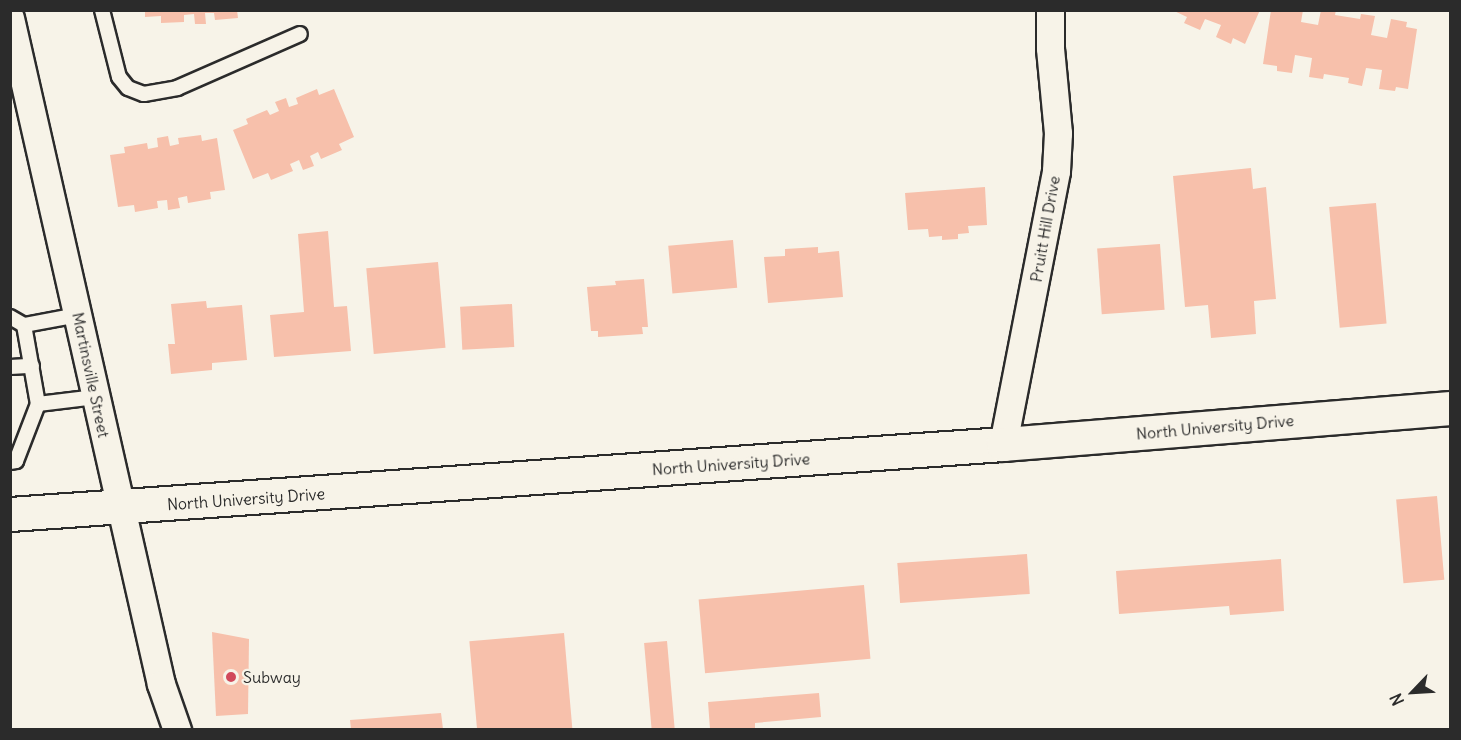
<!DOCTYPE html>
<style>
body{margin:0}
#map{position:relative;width:1461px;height:740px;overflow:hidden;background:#f7f3e8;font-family:Delius,sans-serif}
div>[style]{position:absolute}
.building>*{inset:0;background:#f7c0ab;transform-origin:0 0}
.roads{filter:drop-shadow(2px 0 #2b2b2b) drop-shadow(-2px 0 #2b2b2b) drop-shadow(0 2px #2b2b2b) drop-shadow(0 -2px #2b2b2b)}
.service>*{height:14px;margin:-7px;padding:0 7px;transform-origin:7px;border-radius:7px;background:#f7f3e8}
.minor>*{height:27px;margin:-13.5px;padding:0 13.5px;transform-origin:13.5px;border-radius:13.5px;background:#f7f3e8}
.secondary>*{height:33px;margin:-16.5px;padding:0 16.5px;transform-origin:16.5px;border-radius:16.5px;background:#f7f3e8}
.dots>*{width:16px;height:16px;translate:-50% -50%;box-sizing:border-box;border:3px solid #f7f3e8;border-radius:50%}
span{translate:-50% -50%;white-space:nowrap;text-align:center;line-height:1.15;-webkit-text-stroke:4.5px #f7f3e8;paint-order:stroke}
.street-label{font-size:16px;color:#2b2b2b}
.poi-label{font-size:16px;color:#2b2b2b}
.left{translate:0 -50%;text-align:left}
.frame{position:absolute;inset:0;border:12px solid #2b2b2b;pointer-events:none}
.north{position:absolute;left:1383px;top:662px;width:60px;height:60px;-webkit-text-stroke:4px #f7f3e8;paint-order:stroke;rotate:245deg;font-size:16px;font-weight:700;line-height:24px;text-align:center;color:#2b2b2b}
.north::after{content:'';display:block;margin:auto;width:21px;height:27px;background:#2b2b2b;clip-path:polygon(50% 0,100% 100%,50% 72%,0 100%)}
</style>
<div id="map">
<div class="building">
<div style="clip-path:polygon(145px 10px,237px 10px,238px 18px,215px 20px,214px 13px,205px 13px,206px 24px,195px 24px,194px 14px,184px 15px,184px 22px,161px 23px,161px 16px,145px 17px)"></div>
<div style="clip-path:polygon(1172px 10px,1260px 10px,1245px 44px,1233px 38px,1231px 44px,1216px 37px,1221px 25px,1205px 19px,1200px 30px,1184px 23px,1187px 17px)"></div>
<div style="clip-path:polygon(1271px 10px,1303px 10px,1301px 22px,1318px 25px,1321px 10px,1336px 10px,1335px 15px,1360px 19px,1361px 14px,1375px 16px,1371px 35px,1387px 38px,1391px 19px,1407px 22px,1406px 27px,1417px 29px,1408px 89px,1396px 87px,1395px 91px,1379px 89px,1382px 70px,1366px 68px,1362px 86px,1348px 83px,1349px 78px,1324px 74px,1323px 79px,1309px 77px,1312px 58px,1295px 55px,1292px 73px,1277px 71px,1277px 66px,1263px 64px)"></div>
<div style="clip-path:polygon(317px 89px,319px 95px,334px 89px,354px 137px,339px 144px,342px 150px,321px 159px,318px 152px,310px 156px,314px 166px,303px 170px,299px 160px,290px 164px,293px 171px,271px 180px,268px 173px,253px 179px,233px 130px,248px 124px,246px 119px,267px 110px,270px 115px,279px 111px,275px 102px,286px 98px,289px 107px,298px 104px,296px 98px)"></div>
<div style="clip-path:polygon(201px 135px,202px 141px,217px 138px,225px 190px,210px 192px,211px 199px,188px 203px,187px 196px,178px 198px,180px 208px,168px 210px,167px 200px,157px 201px,158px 208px,135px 212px,134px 205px,118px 207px,110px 155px,125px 153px,124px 147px,147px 143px,148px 149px,158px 147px,157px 138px,168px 136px,170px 146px,179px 144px,178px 138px)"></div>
<div style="clip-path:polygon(1251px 168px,1253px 189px,1266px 187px,1276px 299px,1254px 301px,1256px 334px,1211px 338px,1208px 305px,1185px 307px,1173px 176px)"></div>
<div style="clip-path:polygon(985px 187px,987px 225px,968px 226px,969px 233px,958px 234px,958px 239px,942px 240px,942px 236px,929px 237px,928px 229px,908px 230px,905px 193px)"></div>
<div style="left:1376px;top:203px;width:121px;height:47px;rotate:85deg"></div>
<div style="clip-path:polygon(328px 231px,334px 307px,347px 306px,351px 351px,274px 357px,270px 315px,304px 312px,298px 234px)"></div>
<div style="left:733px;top:240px;width:48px;height:65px;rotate:85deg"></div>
<div style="left:1160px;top:244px;width:66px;height:63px;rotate:86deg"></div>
<div style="clip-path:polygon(818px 247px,818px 253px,839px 251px,843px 297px,768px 303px,764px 257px,785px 256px,785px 249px)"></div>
<div style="left:438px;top:262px;width:86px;height:72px;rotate:85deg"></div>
<div style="clip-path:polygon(644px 279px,648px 327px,642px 327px,643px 334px,598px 337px,598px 331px,591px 331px,587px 287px,616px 285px,615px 281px)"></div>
<div style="clip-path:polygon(206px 301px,207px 308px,242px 305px,247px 360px,212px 363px,212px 370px,171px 374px,168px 344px,175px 344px,171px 304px)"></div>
<div style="left:512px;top:304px;width:43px;height:52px;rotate:87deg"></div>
<div style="left:1437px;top:496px;width:84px;height:41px;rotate:85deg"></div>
<div style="left:1027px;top:554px;width:40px;height:130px;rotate:86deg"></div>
<div style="clip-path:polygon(1281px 559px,1284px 611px,1230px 615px,1229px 606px,1119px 614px,1116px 571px)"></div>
<div style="left:864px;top:585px;width:74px;height:166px;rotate:85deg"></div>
<div style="clip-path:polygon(212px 632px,249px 639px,248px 714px,216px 716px)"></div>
<div style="left:564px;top:633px;width:96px;height:95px;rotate:85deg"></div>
<div style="left:667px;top:641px;width:88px;height:23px;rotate:85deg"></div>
<div style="clip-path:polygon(819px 693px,821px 717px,755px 723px,755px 729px,710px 729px,708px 702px)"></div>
<div style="clip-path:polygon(441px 713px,443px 729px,351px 729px,350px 720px)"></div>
</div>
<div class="roads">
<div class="service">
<div style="left:102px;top:10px;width:69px;rotate:75.8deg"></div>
<div style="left:119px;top:77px;width:14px;rotate:51deg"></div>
<div style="left:128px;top:88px;width:17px;rotate:21deg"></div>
<div style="left:144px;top:94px;width:34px;rotate:-10deg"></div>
<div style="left:177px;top:88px;width:134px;rotate:-23.7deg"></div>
<div style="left:78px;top:315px;width:55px;rotate:169.5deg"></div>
<div style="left:24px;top:325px;width:80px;rotate:80deg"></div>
<div style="left:38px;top:404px;width:58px;rotate:-6.9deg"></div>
<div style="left:10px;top:317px;width:16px;rotate:30deg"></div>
<div style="left:10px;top:367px;width:22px;rotate:-3deg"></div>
<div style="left:10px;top:462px;width:6px;rotate:-9deg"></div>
<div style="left:16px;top:461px;width:61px;rotate:-68.9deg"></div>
</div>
<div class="minor">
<div style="left:10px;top:18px;width:683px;rotate:77.23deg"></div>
<div style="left:161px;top:684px;width:49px;rotate:70.8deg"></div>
<div style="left:1003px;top:444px;width:278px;rotate:-79deg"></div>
<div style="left:1056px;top:171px;width:38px;rotate:-87deg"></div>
<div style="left:1058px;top:133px;width:85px;rotate:-95.4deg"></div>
<div style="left:1050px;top:48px;width:38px;rotate:-90deg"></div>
</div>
<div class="secondary">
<div style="left:10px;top:514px;width:995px;rotate:-4.03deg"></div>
<div style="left:1003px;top:444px;width:448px;rotate:-4.6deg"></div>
</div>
</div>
<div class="dots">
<div style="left:231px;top:677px;background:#d1495b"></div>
</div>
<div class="street-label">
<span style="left:1045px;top:229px;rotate:-80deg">Pruitt Hill Drive</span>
<span style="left:91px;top:375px;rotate:78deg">Martinsville Street</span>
<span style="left:1215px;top:427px;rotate:-5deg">North University Drive</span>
<span style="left:731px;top:464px;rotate:-4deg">North University Drive</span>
<span style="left:246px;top:499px;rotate:-4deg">North University Drive</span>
</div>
<div class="poi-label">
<span class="left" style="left:243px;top:677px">Subway</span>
</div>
<div class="frame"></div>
<div class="north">N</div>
</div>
